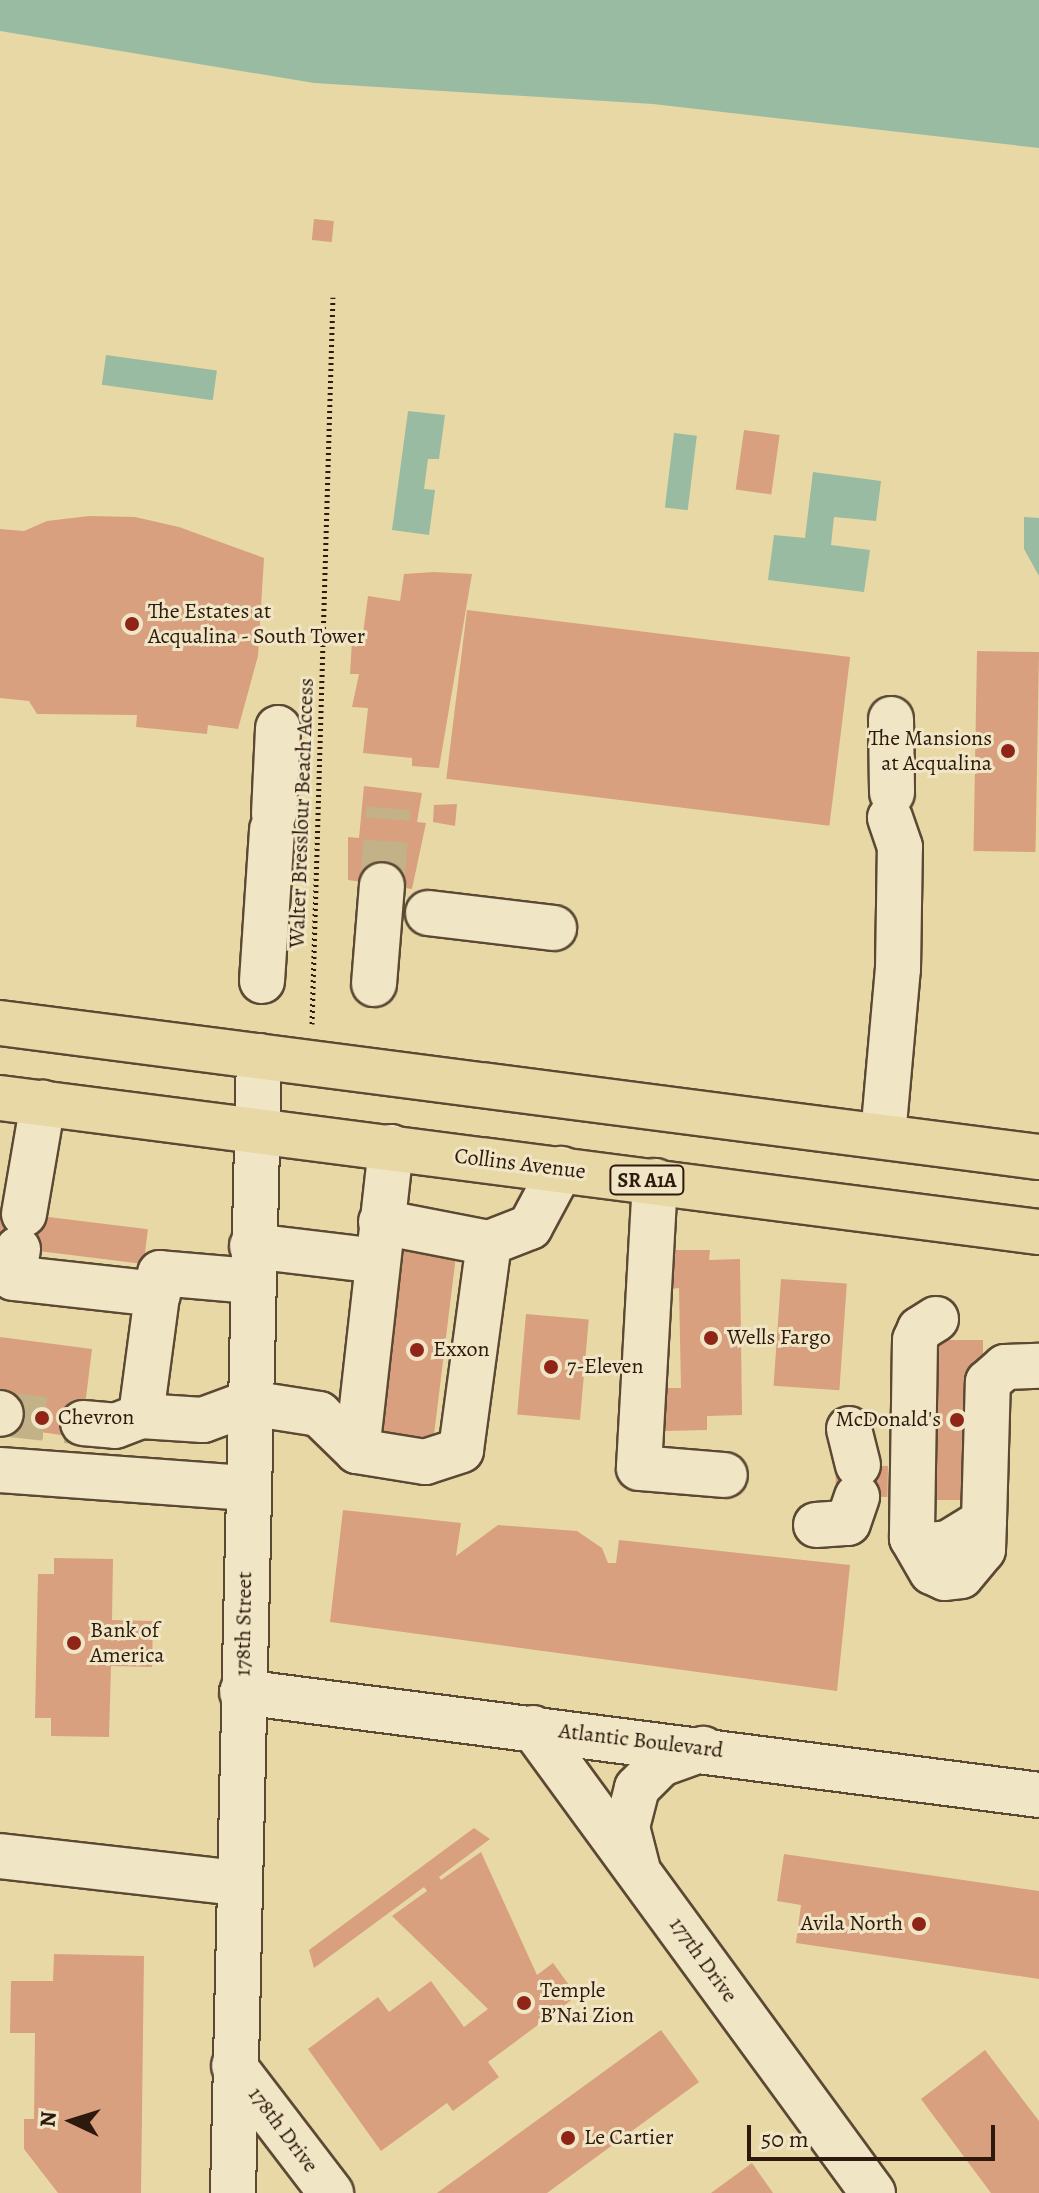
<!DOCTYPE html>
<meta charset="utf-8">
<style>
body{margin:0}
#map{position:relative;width:1039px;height:2193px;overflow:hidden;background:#e8d8a6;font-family:Alegreya,serif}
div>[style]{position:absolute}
.water>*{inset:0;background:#98bba1;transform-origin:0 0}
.building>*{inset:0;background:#d8a07e;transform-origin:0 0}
.minor-tunnel>*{height:44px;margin-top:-22px;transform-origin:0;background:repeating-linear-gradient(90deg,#c3b288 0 44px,transparent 0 66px)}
.path>*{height:5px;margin-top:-2.5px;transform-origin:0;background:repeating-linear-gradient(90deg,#2d190e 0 2px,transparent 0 6px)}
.roads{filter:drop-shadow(2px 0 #5c4934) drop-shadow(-2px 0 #5c4934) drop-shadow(0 2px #5c4934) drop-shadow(0 -2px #5c4934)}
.minor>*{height:44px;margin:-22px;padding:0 22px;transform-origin:22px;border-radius:22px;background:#f0e6c5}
.major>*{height:44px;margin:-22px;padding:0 22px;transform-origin:22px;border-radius:22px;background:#e8d8a6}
.dots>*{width:22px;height:22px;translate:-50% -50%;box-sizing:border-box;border:4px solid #f0e6c5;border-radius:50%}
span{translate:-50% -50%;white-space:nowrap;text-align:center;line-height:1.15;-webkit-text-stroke:6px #f0e6c5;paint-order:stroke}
.shield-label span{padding:2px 6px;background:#f0e6c5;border:2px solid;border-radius:6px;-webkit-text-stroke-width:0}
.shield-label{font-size:20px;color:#2d190e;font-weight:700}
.poi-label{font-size:22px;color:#2d190e}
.left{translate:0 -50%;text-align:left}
.right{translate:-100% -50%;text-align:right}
.street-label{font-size:22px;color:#2d190e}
.north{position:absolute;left:32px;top:2081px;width:80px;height:80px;-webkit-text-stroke:6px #f0e6c5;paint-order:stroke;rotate:274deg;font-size:22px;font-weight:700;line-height:32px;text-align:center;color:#2d190e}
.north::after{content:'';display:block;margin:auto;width:28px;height:36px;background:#2d190e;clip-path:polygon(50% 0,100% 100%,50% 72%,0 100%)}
.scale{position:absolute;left:747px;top:2125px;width:248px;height:36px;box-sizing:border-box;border:4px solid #2d190e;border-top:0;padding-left:10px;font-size:24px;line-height:28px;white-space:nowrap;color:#2d190e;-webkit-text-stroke:6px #f0e6c5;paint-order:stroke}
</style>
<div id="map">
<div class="water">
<div style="clip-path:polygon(0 0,1039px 0,1039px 148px,653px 104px,314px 83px,0 31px)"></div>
<div style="left:106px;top:355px;width:112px;height:30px;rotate:8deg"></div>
<div style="clip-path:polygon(408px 411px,445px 415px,439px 459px,428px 459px,424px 489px,435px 490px,429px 535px,392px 530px)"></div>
<div style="left:674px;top:433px;width:23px;height:75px;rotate:7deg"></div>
<div style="clip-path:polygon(813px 472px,881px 481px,876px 521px,834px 517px,831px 545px,870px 550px,864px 592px,768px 580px,774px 535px,805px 538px)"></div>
<div style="clip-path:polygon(1024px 517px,1039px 518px,1039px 576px,1024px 549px)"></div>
</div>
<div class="building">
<div style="left:314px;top:219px;width:20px;height:21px;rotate:6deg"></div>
<div style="left:744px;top:430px;width:36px;height:60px;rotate:8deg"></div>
<div style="clip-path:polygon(89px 516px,135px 517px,179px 527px,264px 558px,258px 656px,238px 729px,208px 725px,207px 734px,136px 727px,137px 715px,37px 714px,29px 701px,0 698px,0 529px,24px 531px,47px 521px)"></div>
<div style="clip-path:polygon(434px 572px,472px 574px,439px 768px,412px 766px,412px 758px,363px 753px,368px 708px,352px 707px,359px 674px,350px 674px,352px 640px,362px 641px,368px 596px,400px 601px,404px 574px)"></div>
<div style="left:467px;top:610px;width:386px;height:170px;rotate:7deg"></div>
<div style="left:977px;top:651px;width:62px;height:200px;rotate:1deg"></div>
<div style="clip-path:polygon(364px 786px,422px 793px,417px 822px,426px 823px,412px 889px,348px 880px,348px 837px,359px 838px)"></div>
<div style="clip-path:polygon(457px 804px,455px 826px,433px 822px,434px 805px)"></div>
<div style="left:0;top:1211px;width:149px;height:35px;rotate:7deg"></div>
<div style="left:401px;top:1244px;width:56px;height:206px;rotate:7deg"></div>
<div style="clip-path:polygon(670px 1250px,710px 1250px,709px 1260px,740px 1259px,742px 1415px,707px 1416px,707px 1430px,665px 1431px,665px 1388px,681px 1388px,679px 1288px,671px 1289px)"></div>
<div style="left:781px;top:1279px;width:66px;height:107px;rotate:4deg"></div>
<div style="left:526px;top:1314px;width:63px;height:101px;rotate:5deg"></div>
<div style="clip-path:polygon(0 1337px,92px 1349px,81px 1438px,0 1426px)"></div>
<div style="left:936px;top:1340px;width:47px;height:160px"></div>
<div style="left:836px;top:1465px;width:52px;height:31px;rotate:1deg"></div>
<div style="clip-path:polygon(343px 1510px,461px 1523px,456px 1556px,498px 1525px,577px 1531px,602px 1548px,608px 1563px,616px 1563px,619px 1540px,850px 1565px,837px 1691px,330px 1622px)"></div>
<div style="clip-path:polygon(54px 1558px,113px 1559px,112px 1620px,153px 1621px,152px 1667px,111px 1666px,109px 1737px,51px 1736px,51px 1718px,35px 1718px,38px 1574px,54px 1574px)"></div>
<div style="clip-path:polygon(474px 1828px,490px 1839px,439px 1877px,441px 1880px,481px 1852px,537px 1975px,553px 1963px,577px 1996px,488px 2062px,499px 2077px,453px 2111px,447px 2103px,381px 2151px,308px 2049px,378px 1997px,389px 2012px,431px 1981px,464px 2027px,488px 2009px,392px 1916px,427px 1891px,424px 1887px,314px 1968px,309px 1950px)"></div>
<div style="clip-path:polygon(784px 1854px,1039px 1891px,1039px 1979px,796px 1943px,801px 1905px,777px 1901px)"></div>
<div style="clip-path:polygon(54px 1954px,144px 1956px,141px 2193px,58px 2193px,24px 2149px,24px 2119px,34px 2119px,35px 2033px,10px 2033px,11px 1981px,53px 1981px)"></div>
<div style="clip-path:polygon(661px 2030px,699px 2082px,547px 2193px,437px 2193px)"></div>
<div style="clip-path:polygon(985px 2050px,1039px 2121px,1039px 2193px,991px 2193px,921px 2099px)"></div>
<div style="clip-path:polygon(752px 2163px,773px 2193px,711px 2193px)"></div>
</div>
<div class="minor-tunnel">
<div style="left:382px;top:885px;width:77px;rotate:-85.5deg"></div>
<div style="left:1px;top:1414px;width:82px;rotate:6.3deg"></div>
</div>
<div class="path">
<div style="left:312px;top:1024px;width:727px;rotate:-88.35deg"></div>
</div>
<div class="roads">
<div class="minor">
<div style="left:891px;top:719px;width:74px;rotate:89.2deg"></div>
<div style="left:274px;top:814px;width:86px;rotate:-87.3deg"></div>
<div style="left:428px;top:913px;width:127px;rotate:6.8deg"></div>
<div style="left:262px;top:981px;width:152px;rotate:-86.2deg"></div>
<div style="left:374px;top:984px;width:99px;rotate:-85.4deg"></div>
<div style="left:883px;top:1136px;width:168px;rotate:-84.9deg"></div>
<div style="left:898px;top:969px;width:122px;rotate:-89.1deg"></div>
<div style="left:900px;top:847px;width:31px;rotate:-109deg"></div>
<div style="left:655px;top:1181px;width:287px;rotate:93.2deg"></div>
<div style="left:639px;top:1468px;width:86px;rotate:4.7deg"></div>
<div style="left:24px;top:1214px;width:113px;rotate:-80.3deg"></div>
<div style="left:381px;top:1222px;width:110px;rotate:11deg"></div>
<div style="left:489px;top:1243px;width:44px;rotate:-21.3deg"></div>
<div style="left:530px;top:1227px;width:66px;rotate:-61.9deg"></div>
<div style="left:252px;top:1246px;width:126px;rotate:6.8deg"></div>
<div style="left:18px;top:1249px;width:29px;rotate:100deg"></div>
<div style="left:13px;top:1278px;width:146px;rotate:6.3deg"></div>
<div style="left:251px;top:1281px;width:91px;rotate:-175deg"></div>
<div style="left:160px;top:1273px;width:144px;rotate:97.6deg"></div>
<div style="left:141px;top:1416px;width:62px;rotate:3.7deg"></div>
<div style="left:203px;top:1420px;width:49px;rotate:-20.3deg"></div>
<div style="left:249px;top:1403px;width:71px;rotate:8.9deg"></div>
<div style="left:319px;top:1414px;width:53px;rotate:44.2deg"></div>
<div style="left:357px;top:1451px;width:69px;rotate:9.2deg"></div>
<div style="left:425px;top:1462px;width:38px;rotate:-18deg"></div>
<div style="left:461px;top:1450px;width:209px;rotate:-82.3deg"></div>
<div style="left:936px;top:1319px;width:19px;rotate:148deg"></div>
<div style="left:920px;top:1329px;width:12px;rotate:114deg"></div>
<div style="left:915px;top:1340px;width:198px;rotate:90.9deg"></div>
<div style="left:912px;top:1538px;width:19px;rotate:21deg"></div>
<div style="left:930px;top:1545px;width:18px;rotate:-6deg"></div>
<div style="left:948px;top:1543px;width:42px;rotate:-31.4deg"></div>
<div style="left:984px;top:1521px;width:139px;rotate:-88.4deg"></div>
<div style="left:988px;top:1382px;width:23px;rotate:-41deg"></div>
<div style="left:1005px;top:1367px;width:34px;rotate:-2deg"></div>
<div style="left:0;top:1413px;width:1px;rotate:45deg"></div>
<div style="left:83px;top:1423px;width:32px;rotate:5deg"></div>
<div style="left:115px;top:1426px;width:28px;rotate:-21deg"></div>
<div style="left:849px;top:1429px;width:37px;rotate:76deg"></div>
<div style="left:357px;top:1451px;width:306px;rotate:-83.6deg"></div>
<div style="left:0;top:1470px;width:248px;rotate:4.2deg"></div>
<div style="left:816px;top:1525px;width:32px;rotate:-4deg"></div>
<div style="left:848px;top:1523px;width:28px;rotate:-71deg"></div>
<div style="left:912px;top:1538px;width:39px;rotate:60deg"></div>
<div style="left:932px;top:1572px;width:14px;rotate:25deg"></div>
<div style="left:945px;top:1578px;width:16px;rotate:-7deg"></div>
<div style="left:961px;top:1576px;width:34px;rotate:-50deg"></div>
<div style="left:983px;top:1550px;width:29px;rotate:-88deg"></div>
<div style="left:242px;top:1692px;width:804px;rotate:7.36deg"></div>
<div style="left:533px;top:1728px;width:576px;rotate:53.83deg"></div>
<div style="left:0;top:1856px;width:240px;rotate:6.5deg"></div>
<div style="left:637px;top:1866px;width:40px;rotate:-104.4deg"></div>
<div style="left:627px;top:1827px;width:40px;rotate:-75.6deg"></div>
<div style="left:637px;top:1788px;width:34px;rotate:-45deg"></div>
<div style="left:661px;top:1764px;width:45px;rotate:-19.7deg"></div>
<div style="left:234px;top:2066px;width:160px;rotate:52.6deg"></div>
<div style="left:233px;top:2193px;width:1137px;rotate:-88.69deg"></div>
</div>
<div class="major">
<div style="left:0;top:1023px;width:1048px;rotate:7.35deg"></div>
<div style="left:0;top:1098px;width:1048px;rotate:7.35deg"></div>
</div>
</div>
<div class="dots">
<div style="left:132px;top:624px;background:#8f2418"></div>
<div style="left:1008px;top:751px;background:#8f2418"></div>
<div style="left:711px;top:1338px;background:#8f2418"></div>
<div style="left:417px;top:1350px;background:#8f2418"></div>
<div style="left:551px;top:1367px;background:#8f2418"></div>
<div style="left:42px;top:1418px;background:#8f2418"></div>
<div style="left:957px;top:1420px;background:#8f2418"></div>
<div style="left:74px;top:1643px;background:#8f2418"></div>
<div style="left:919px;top:1924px;background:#8f2418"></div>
<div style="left:524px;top:2003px;background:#8f2418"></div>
<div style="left:568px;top:2138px;background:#8f2418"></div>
</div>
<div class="shield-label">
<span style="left:647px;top:1180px">SR A1A</span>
</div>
<div class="poi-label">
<span class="left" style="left:148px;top:624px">The Estates at<br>Acqualina - South Tower</span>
<span class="right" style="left:992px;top:751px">The Mansions<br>at Acqualina</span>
<span class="left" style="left:727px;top:1338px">Wells Fargo</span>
<span class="left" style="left:433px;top:1350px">Exxon</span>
<span class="left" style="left:567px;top:1367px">7-Eleven</span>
<span class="left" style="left:58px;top:1418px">Chevron</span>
<span class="right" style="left:941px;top:1420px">McDonald's</span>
<span class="left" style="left:90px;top:1643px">Bank of<br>America</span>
<span class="right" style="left:903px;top:1924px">Avila North</span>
<span class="left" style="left:540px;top:2003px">Temple<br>B’Nai Zion</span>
<span class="left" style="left:584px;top:2138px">Le Cartier</span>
</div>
<div class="street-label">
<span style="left:302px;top:813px;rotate:-88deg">Walter Bresslour Beach Access</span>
<span style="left:520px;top:1164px;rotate:7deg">Collins Avenue</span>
<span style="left:244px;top:1624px;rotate:-89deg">178th Street</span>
<span style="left:641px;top:1741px;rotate:7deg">Atlantic Boulevard</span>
<span style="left:703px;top:1960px;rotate:54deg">177th Drive</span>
<span style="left:283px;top:2130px;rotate:53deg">178th Drive</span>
</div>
<div class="north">N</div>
<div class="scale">50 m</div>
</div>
